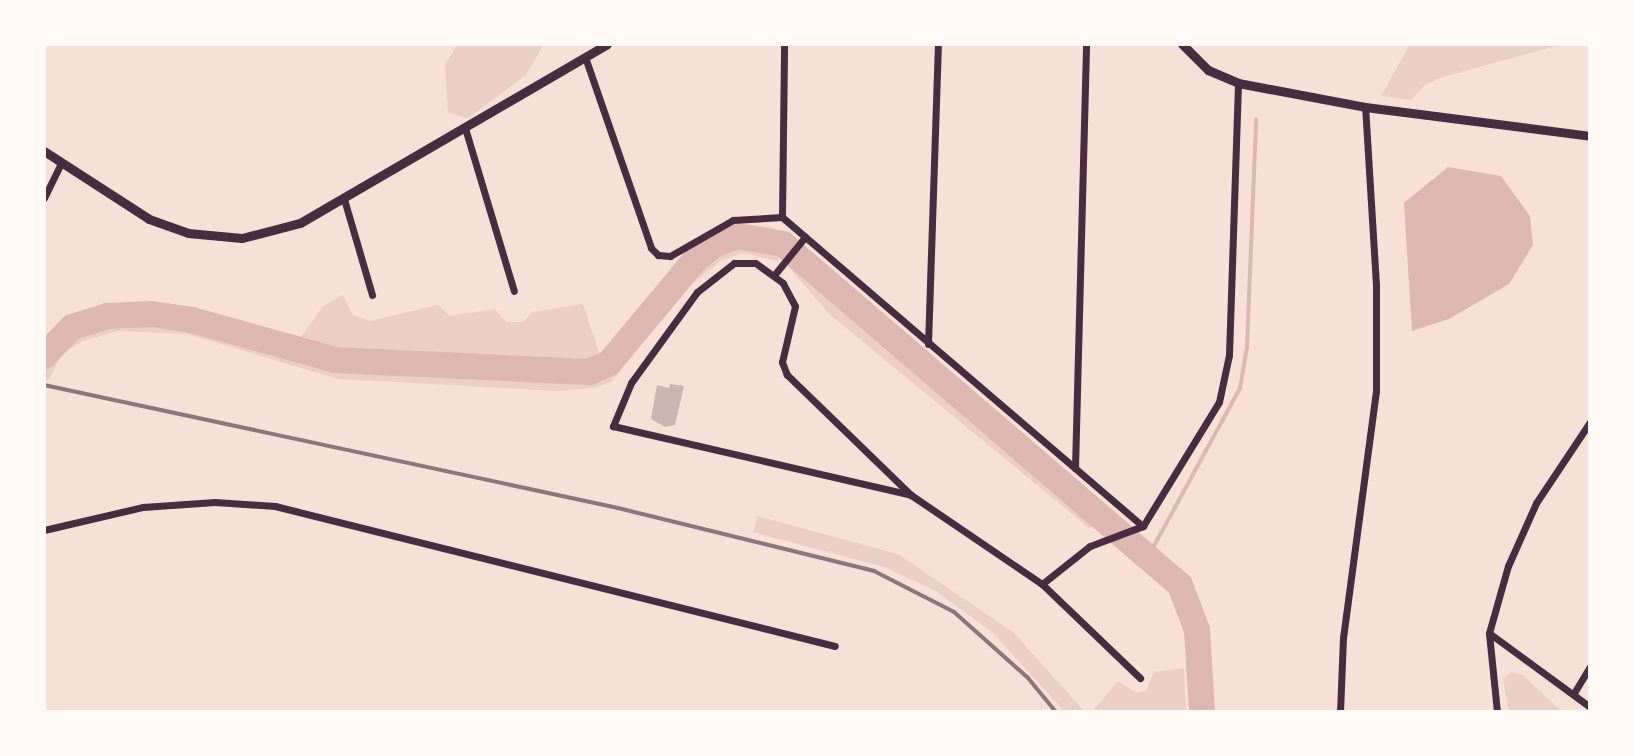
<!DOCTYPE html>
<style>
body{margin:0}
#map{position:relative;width:1634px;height:756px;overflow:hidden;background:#f7e1d7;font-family:"Exo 2",sans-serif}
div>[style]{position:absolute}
.green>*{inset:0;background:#ebcfc5}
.water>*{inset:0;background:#dcb8b0}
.stream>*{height:4px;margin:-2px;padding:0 2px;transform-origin:2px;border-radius:2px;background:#dcb8b0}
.river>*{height:26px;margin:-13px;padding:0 13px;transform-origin:13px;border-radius:13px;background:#dcb8b0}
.building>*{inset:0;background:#ccb4b1}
.minor>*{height:7px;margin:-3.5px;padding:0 3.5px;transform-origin:3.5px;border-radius:3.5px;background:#4a2c40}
.tertiary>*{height:9px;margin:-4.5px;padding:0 4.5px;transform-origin:4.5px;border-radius:4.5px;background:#4a2c40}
.rail>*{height:4px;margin:-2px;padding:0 2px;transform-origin:2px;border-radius:2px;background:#8f747c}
span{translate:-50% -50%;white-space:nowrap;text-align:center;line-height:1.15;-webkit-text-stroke:6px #fffaf5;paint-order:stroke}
.frame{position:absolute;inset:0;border:46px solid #fffaf5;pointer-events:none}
</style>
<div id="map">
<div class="green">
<div style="clip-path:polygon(458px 44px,544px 44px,526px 75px,467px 119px,448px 112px,445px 64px)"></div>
<div style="clip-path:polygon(1410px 44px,1563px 44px,1443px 77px,1426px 84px,1411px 100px,1381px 96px)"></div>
<div style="clip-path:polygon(752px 225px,771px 227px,793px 239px,777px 261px,744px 253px,722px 260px,691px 285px,611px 382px,593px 388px,560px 391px,338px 379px,187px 334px,118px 331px,83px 341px,62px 354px,49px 380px,44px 379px,44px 343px,72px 318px,93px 312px,126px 306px,192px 309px,299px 340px,323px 306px,343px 295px,353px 315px,370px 321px,438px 305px,450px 316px,495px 309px,506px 322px,523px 322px,532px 312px,583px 304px,600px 355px,628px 328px,689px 249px,712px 234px)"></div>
<div style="clip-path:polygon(803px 247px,1118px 516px,1089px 528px,829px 314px,788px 266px)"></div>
<div style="clip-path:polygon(757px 516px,898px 554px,1013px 632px,1085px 712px,1065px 712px,992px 632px,936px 591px,884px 567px,753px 532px)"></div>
<div style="clip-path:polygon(1184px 668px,1186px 712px,1092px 712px,1118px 681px,1137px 693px,1146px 691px,1154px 672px)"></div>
<div style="clip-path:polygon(1511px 672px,1523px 675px,1562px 712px,1509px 712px,1503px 679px)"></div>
</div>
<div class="water">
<div style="clip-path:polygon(1448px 167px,1501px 176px,1530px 216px,1533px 245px,1509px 284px,1449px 319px,1412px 331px,1404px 203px)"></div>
</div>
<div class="stream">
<div style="left:1149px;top:555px;width:190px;rotate:-61.4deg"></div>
<div style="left:1240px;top:388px;width:42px;rotate:-80.3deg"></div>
<div style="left:1247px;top:347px;width:228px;rotate:-87.7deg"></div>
</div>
<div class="river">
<div style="left:44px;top:356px;width:40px;rotate:-46deg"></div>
<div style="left:72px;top:327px;width:37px;rotate:-17deg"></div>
<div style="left:107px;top:316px;width:45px;rotate:-2.5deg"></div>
<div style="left:152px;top:314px;width:40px;rotate:8.5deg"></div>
<div style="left:192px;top:320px;width:148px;rotate:15.6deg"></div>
<div style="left:335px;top:360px;width:254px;rotate:2.7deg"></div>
<div style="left:589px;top:372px;width:22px;rotate:-24deg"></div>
<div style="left:609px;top:363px;width:136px;rotate:-50.1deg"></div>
<div style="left:696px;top:259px;width:25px;rotate:-37deg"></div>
<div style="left:716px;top:244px;width:22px;rotate:-21deg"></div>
<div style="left:737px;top:236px;width:47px;rotate:9.9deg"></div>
<div style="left:783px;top:244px;width:523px;rotate:40.66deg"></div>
<div style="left:1180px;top:585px;width:48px;rotate:69.3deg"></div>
<div style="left:1197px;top:630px;width:82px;rotate:86.5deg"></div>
</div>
<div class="building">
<div style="clip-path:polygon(670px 384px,684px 386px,675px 425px,665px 427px,651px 419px,657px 385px,669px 388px)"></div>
</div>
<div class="minor">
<div style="left:585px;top:57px;width:202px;rotate:70.9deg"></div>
<div style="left:651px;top:248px;width:10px;rotate:45deg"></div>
<div style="left:658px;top:255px;width:12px;rotate:5deg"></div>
<div style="left:670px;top:256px;width:73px;rotate:-29.7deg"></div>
<div style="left:733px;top:220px;width:49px;rotate:-3.5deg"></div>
<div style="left:782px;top:217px;width:475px;rotate:40.6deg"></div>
<div style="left:465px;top:128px;width:170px;rotate:73.3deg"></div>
<div style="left:44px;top:198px;width:39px;rotate:-64deg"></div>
<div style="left:344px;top:199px;width:100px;rotate:73.7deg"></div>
<div style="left:782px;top:217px;width:173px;rotate:-89.3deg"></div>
<div style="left:775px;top:274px;width:48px;rotate:-51deg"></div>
<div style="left:928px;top:344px;width:300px;rotate:-88.1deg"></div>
<div style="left:1075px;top:468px;width:424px;rotate:-88.5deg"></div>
<div style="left:911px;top:495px;width:173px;rotate:-135.9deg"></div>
<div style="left:787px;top:375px;width:14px;rotate:-111deg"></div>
<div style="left:782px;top:362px;width:57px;rotate:-76.9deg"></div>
<div style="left:795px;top:306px;width:26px;rotate:-118deg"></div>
<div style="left:783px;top:283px;width:34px;rotate:-144deg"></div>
<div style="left:755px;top:263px;width:21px;rotate:180deg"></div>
<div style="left:734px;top:263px;width:47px;rotate:141.9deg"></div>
<div style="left:697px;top:292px;width:112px;rotate:126deg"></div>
<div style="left:631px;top:383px;width:47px;rotate:112.7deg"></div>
<div style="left:613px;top:426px;width:306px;rotate:13deg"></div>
<div style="left:911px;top:495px;width:158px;rotate:34.2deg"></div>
<div style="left:1042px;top:584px;width:136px;rotate:43.8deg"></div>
<div style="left:44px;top:530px;width:102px;rotate:-13.1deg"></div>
<div style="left:143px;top:507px;width:72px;rotate:-4deg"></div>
<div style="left:215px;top:502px;width:60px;rotate:3.8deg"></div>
<div style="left:275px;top:506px;width:577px;rotate:14.04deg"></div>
<div style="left:1042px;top:584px;width:61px;rotate:-38.4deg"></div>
<div style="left:1090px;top:546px;width:57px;rotate:-20.7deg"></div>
<div style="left:1143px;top:526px;width:145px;rotate:-58.5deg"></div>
<div style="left:1219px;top:402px;width:48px;rotate:-78deg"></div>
<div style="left:1229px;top:355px;width:272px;rotate:-88.1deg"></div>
<div style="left:1489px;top:633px;width:125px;rotate:36.2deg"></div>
<div style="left:1574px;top:693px;width:31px;rotate:-59deg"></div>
<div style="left:1340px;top:712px;width:74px;rotate:-87.7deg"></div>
<div style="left:1343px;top:638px;width:249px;rotate:-82.4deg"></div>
<div style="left:1376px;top:391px;width:106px;rotate:-90deg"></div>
<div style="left:1376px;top:285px;width:178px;rotate:-93.5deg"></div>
<div style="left:1497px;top:712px;width:79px;rotate:-95.8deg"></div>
<div style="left:1489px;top:633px;width:70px;rotate:-74.2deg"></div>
<div style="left:1508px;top:566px;width:69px;rotate:-66deg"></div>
<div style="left:1536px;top:503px;width:97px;rotate:-56.3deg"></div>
</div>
<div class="tertiary">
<div style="left:1182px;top:44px;width:37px;rotate:45deg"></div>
<div style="left:1208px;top:70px;width:33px;rotate:23deg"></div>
<div style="left:1238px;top:83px;width:129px;rotate:10.7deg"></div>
<div style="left:1365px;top:107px;width:227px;rotate:7.3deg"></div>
<div style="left:44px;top:151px;width:125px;rotate:32.9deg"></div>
<div style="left:149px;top:219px;width:41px;rotate:19.7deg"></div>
<div style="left:188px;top:233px;width:54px;rotate:5.3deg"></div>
<div style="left:242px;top:238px;width:60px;rotate:-14.5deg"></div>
<div style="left:300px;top:223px;width:355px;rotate:-30.2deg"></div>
</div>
<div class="rail">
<div style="left:44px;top:385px;width:587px;rotate:12.09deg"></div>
<div style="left:618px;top:508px;width:264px;rotate:13.8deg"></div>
<div style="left:874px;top:571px;width:90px;rotate:27.1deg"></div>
<div style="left:954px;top:612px;width:99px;rotate:41.7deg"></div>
<div style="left:1028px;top:678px;width:44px;rotate:50.5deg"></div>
</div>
<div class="frame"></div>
</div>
